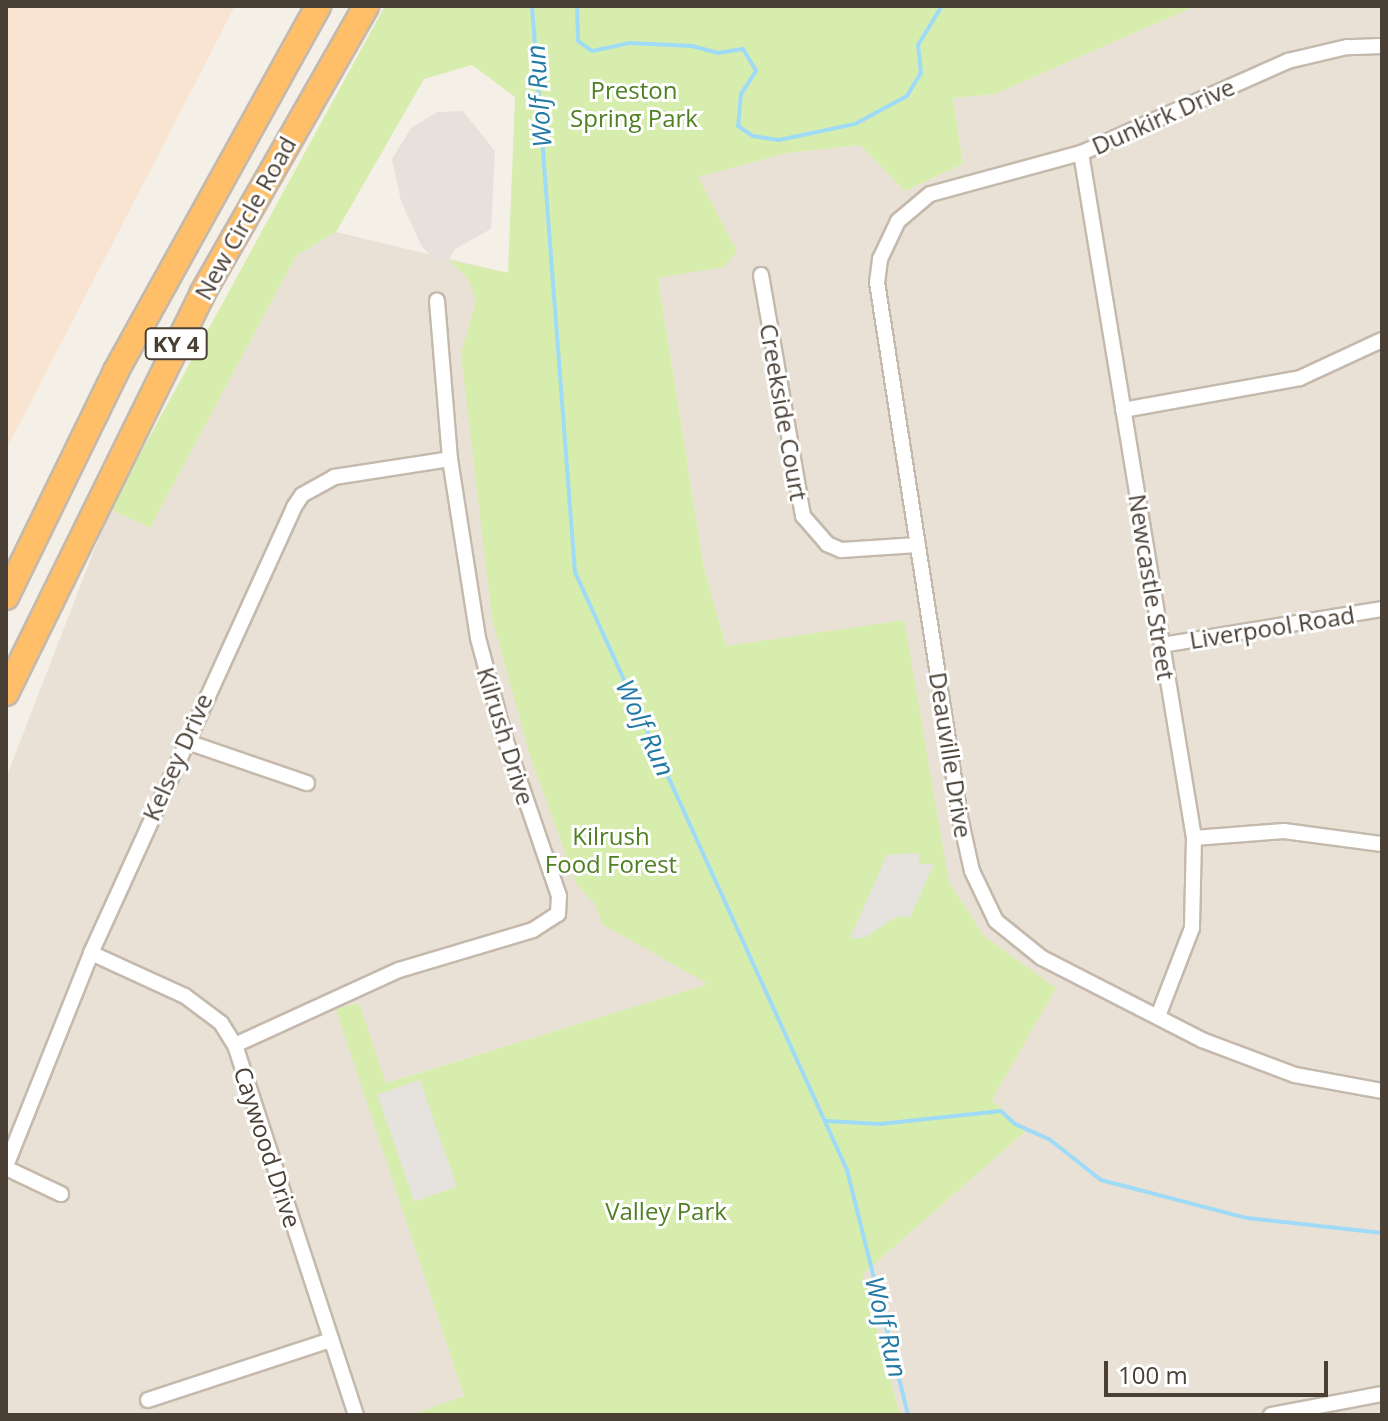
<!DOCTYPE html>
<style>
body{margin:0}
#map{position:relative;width:1388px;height:1421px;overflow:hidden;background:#f5f0e7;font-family:"Open Sans",sans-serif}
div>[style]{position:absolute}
.residential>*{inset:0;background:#e9e1d5}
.commercial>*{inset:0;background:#f8e4d1}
.industrial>*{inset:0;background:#e7e1dc}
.green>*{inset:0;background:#d6edad}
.parking>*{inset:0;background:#e6e3df;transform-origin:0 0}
.stream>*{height:4px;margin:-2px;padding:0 2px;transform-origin:2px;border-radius:2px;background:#9fdbf7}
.roads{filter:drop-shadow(2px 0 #c4b9ac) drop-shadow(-2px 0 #c4b9ac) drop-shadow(0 2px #c4b9ac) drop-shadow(0 -2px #c4b9ac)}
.street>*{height:14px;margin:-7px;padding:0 7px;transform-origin:7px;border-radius:7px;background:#fff}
.highway>*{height:24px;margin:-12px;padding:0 12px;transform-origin:12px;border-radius:12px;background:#ffbf68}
span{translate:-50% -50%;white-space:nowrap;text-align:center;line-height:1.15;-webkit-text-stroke:6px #fff;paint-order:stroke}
.shield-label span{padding:2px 6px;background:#fff;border:2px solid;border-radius:6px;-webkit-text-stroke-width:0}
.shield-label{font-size:22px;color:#493f35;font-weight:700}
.park-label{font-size:24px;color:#4f8023}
.street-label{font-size:24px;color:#493f35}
.water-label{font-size:26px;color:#227aa5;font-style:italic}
.frame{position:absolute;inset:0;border:8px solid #493f35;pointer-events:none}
.scale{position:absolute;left:1104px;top:1361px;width:224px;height:36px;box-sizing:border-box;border:4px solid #493f35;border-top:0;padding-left:10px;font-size:24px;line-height:28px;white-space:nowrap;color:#493f35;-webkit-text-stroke:6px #fff;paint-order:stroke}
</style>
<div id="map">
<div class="residential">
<div style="clip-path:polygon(1196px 6px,1382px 6px,1382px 1415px,900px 1415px,863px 1274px,1026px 1131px,992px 1100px,1056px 988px,984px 936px,949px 882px,935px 816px,726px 646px,704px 568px,658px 277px,723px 267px,737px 251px,697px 177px,787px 153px,860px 145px,905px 191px,963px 164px,953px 98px,995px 94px)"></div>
<div style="clip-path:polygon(336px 232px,508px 273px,709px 984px,385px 1083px,359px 1003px,337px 1009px,464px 1396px,411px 1415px,6px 1415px,6px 778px,110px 509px,150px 528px,296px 256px)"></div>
</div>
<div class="commercial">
<div style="clip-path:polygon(6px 6px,235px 6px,6px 450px)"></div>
</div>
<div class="industrial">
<div style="clip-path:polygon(463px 111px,495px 151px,491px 229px,455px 249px,449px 260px,433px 258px,422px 247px,401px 201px,392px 159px,411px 128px,437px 112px)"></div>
</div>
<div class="green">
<div style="clip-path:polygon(385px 6px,1196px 6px,995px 94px,953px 98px,963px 164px,905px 191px,860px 145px,787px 153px,698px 177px,737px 251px,724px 267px,658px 278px,704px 568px,726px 646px,904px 620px,949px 882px,984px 936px,1056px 988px,992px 1100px,1026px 1131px,863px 1274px,900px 1415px,411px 1415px,464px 1396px,336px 1009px,359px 1003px,386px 1083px,708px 984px,602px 924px,595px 904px,577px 885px,530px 756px,492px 618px,461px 354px,476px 301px,469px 280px,449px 260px,508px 273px,515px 97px,472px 65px,424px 79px,336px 232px,296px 256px,150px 528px,110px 509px)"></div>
</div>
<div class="parking">
<div style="clip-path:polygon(919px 853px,919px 864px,934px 864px,910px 917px,896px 917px,864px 938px,850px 938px,887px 855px)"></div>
<div style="left:420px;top:1080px;width:113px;height:45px;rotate:71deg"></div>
</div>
<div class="stream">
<div style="left:532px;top:6px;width:568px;rotate:85.66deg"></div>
<div style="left:575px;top:572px;width:657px;rotate:65.54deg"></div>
<div style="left:847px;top:1170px;width:252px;rotate:76deg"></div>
<div style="left:577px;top:6px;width:35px;rotate:88deg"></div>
<div style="left:578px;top:41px;width:17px;rotate:36deg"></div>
<div style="left:592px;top:51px;width:38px;rotate:-12deg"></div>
<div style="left:629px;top:43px;width:63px;rotate:2.7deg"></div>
<div style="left:692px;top:46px;width:27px;rotate:15deg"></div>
<div style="left:718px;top:53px;width:25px;rotate:-9deg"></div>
<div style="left:743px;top:49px;width:26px;rotate:59deg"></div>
<div style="left:756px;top:71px;width:27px;rotate:123deg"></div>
<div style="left:741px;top:94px;width:32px;rotate:95deg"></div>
<div style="left:738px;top:126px;width:18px;rotate:34deg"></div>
<div style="left:753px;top:136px;width:26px;rotate:9deg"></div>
<div style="left:779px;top:140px;width:78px;rotate:-11.9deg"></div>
<div style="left:855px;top:124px;width:59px;rotate:-28.3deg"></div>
<div style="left:907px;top:96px;width:27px;rotate:-59deg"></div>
<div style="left:921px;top:73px;width:28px;rotate:-96deg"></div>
<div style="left:918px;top:45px;width:46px;rotate:-58.4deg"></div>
<div style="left:826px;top:1121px;width:54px;rotate:3.2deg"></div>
<div style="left:880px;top:1124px;width:122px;rotate:-6.1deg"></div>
<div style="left:1001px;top:1111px;width:19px;rotate:43deg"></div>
<div style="left:1015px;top:1124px;width:37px;rotate:24deg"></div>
<div style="left:1049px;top:1139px;width:66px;rotate:38.3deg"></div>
<div style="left:1101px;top:1180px;width:151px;rotate:14.6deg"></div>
<div style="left:1247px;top:1218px;width:136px;rotate:6.3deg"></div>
</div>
<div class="roads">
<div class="street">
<div style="left:1382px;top:46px;width:35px;rotate:178deg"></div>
<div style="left:1347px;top:47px;width:61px;rotate:166.7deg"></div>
<div style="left:1288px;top:61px;width:227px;rotate:156deg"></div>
<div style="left:1081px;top:153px;width:156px;rotate:164.8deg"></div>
<div style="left:930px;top:194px;width:42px;rotate:139.8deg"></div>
<div style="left:898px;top:221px;width:42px;rotate:115.3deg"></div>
<div style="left:880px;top:259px;width:23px;rotate:97deg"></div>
<div style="left:877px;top:282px;width:541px;rotate:81.18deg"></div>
<div style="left:960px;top:817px;width:55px;rotate:77.5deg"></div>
<div style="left:972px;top:871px;width:55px;rotate:64.4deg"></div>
<div style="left:996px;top:921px;width:59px;rotate:38.8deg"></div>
<div style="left:1042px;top:958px;width:180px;rotate:27.1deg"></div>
<div style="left:1202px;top:1040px;width:99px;rotate:20.6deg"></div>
<div style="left:1295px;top:1075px;width:88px;rotate:10.4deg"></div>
<div style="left:1081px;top:153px;width:694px;rotate:80.63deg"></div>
<div style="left:1194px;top:838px;width:90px;rotate:91.3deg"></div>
<div style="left:1192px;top:928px;width:94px;rotate:111.1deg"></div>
<div style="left:761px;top:275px;width:245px;rotate:80.1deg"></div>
<div style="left:803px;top:516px;width:37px;rotate:49deg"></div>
<div style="left:827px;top:544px;width:15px;rotate:23deg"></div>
<div style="left:841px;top:550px;width:77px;rotate:-3.7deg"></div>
<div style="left:1123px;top:410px;width:180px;rotate:-10.2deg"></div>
<div style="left:1300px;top:378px;width:90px;rotate:-24.9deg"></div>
<div style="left:1162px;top:645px;width:223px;rotate:-9.3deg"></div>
<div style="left:184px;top:741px;width:130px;rotate:18.9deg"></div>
<div style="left:1194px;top:838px;width:90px;rotate:-4.4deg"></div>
<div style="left:1284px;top:831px;width:99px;rotate:7.6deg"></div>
<div style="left:91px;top:953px;width:103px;rotate:24.6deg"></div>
<div style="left:185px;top:996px;width:45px;rotate:36.9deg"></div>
<div style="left:221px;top:1023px;width:26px;rotate:58deg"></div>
<div style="left:235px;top:1045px;width:389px;rotate:71.9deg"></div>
<div style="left:235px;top:1045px;width:180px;rotate:-24.6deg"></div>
<div style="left:399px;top:970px;width:140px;rotate:-16.6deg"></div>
<div style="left:533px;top:930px;width:30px;rotate:-33deg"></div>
<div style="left:558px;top:914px;width:18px;rotate:-87deg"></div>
<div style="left:559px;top:896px;width:170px;rotate:-108.9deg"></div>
<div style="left:504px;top:735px;width:100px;rotate:-105deg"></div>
<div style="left:478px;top:638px;width:181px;rotate:-98.9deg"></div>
<div style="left:450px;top:459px;width:159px;rotate:-94.7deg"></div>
<div style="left:6px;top:1166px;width:229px;rotate:-68.2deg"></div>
<div style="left:91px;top:953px;width:490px;rotate:-65.5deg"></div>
<div style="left:294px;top:507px;width:14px;rotate:-56deg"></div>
<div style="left:302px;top:495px;width:37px;rotate:-29deg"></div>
<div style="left:334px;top:477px;width:117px;rotate:-8.8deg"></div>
<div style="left:6px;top:1168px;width:61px;rotate:25.3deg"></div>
<div style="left:148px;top:1400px;width:193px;rotate:-18.2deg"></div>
<div style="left:1271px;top:1415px;width:113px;rotate:-10.7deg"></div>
</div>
<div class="highway">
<div style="left:6px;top:597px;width:251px;rotate:-64deg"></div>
<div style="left:116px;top:371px;width:417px;rotate:-61deg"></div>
<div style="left:6px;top:693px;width:445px;rotate:-63.8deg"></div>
<div style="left:202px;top:294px;width:331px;rotate:-60.3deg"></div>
</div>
</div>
<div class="shield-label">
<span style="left:176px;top:344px">KY 4</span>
</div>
<div class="park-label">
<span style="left:634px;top:104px">Preston<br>Spring Park</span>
<span style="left:611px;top:850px">Kilrush<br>Food Forest</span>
<span style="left:666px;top:1211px">Valley Park</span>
</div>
<div class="street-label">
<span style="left:1163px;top:116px;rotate:-24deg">Dunkirk Drive</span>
<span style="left:245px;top:218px;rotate:-61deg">New Circle Road</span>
<span style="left:784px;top:412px;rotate:80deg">Creekside Court</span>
<span style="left:1152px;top:587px;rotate:81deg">Newcastle Street</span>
<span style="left:1272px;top:627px;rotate:-9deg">Liverpool Road</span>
<span style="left:506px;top:736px;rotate:73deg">Kilrush Drive</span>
<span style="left:951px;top:755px;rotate:81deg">Deauville Drive</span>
<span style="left:177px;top:757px;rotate:-66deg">Kelsey Drive</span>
<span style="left:268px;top:1147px;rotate:72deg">Caywood Drive</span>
</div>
<div class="water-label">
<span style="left:539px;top:96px;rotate:-94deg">Wolf Run</span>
<span style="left:645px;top:728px;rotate:65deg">Wolf Run</span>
<span style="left:886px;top:1327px;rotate:76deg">Wolf Run</span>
</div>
<div class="frame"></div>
<div class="scale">100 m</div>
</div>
